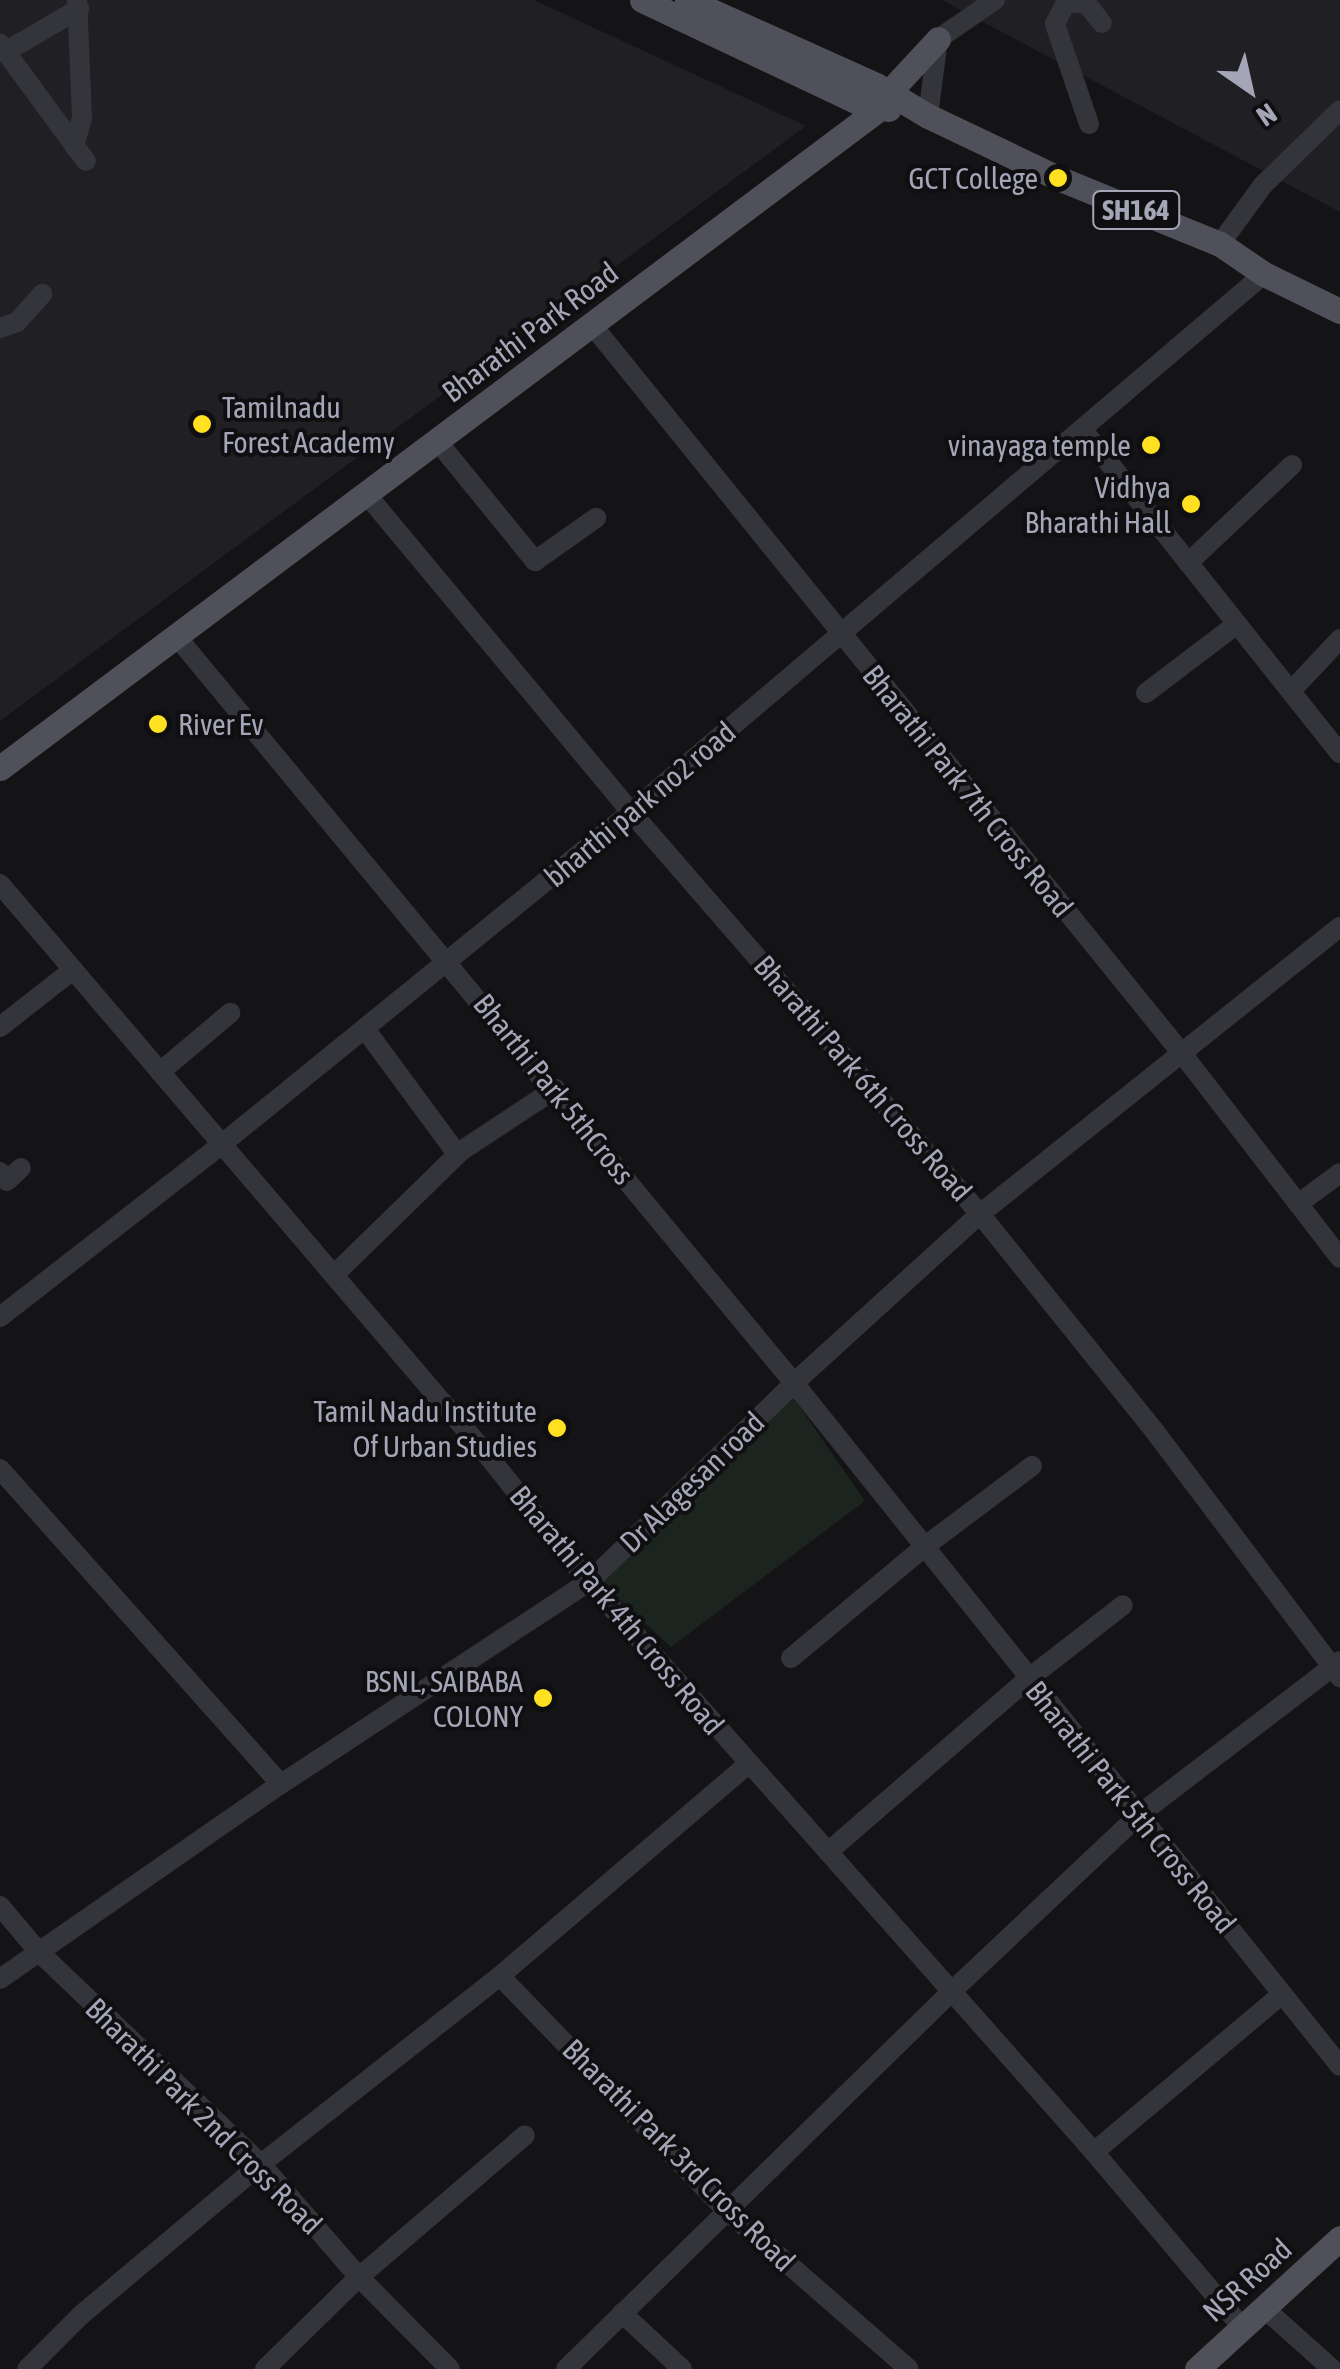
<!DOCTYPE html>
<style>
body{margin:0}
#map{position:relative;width:1340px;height:2369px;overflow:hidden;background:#141315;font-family:"Asap Condensed",sans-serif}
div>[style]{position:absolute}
.built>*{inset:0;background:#201f23}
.green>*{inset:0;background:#1b241e}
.minor>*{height:20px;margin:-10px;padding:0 10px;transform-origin:10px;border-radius:10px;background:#34343b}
.major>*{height:25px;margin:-12.5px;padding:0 12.5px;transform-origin:12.5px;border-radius:12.5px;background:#50505a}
.dots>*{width:28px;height:28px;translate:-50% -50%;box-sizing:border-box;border:5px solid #0f0e10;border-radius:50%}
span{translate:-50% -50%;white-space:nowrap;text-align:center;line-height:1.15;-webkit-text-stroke:8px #0f0e10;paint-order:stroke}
.shield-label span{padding:2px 8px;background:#0f0e10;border:2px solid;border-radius:8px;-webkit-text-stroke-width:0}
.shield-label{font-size:28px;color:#a4a6b7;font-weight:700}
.poi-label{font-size:30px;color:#a4a6b7}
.right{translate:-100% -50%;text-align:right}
.left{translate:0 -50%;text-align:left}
.street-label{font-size:30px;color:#a4a6b7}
.north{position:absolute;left:1200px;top:40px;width:100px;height:100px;-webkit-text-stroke:8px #0f0e10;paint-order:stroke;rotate:146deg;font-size:28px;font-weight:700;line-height:40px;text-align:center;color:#a4a6b7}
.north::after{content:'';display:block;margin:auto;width:35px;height:45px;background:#a4a6b7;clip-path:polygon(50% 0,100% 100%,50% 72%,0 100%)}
</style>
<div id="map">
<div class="built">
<div style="clip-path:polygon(0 0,534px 0,806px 126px,0 721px)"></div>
<div style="clip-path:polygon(942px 0,1340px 0,1340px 212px)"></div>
</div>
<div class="green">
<div style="clip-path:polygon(793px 1397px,865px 1501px,671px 1647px,600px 1582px)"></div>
</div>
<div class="minor">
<div style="left:0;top:44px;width:145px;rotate:53.7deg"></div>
<div style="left:5px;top:52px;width:86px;rotate:-30.2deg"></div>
<div style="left:928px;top:116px;width:78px;rotate:-82.6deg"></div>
<div style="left:938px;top:39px;width:69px;rotate:-34.4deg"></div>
<div style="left:1089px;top:124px;width:106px;rotate:-108.8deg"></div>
<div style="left:1055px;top:24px;width:25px;rotate:-63deg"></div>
<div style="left:1066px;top:2px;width:21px;rotate:5deg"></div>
<div style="left:1087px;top:4px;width:24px;rotate:52deg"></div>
<div style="left:74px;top:146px;width:29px;rotate:-74deg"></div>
<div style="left:82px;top:118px;width:118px;rotate:-92.4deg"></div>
<div style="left:1220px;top:244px;width:73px;rotate:-53.9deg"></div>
<div style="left:1263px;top:185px;width:107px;rotate:-44.2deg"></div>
<div style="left:593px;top:326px;width:939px;rotate:51.01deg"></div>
<div style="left:1184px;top:1056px;width:255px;rotate:52.3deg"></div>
<div style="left:0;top:328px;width:18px;rotate:-19deg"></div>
<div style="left:17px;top:322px;width:38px;rotate:-48deg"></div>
<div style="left:1082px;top:429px;width:414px;rotate:51.5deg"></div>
<div style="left:438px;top:442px;width:154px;rotate:50.8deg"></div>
<div style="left:535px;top:561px;width:75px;rotate:-35.2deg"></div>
<div style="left:367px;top:495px;width:413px;rotate:50.2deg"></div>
<div style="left:631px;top:812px;width:532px;rotate:49.04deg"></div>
<div style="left:980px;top:1214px;width:276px;rotate:51.2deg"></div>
<div style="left:1153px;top:1429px;width:311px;rotate:53deg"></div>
<div style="left:1188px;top:563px;width:143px;rotate:-43.3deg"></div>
<div style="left:177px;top:637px;width:968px;rotate:50.41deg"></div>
<div style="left:794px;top:1383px;width:874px;rotate:51.36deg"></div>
<div style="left:1291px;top:691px;width:71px;rotate:-46.7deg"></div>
<div style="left:1146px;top:693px;width:114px;rotate:-37.2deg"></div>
<div style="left:0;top:884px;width:752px;rotate:49.53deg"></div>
<div style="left:488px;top:1456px;width:161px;rotate:51.3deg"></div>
<div style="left:589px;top:1582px;width:762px;rotate:48.46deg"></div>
<div style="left:1094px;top:2152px;width:229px;rotate:49.8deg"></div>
<div style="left:0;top:1027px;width:93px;rotate:-38deg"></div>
<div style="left:365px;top:1029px;width:155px;rotate:53.6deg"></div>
<div style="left:160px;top:1072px;width:92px;rotate:-40.1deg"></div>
<div style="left:0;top:1172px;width:11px;rotate:52deg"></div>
<div style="left:7px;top:1181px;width:19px;rotate:-43deg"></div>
<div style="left:1298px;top:1204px;width:52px;rotate:-36.4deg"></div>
<div style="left:334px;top:1275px;width:177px;rotate:-44.3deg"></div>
<div style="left:461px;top:1151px;width:113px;rotate:-33.4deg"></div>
<div style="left:0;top:1317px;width:281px;rotate:-37.9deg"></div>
<div style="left:222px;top:1144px;width:527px;rotate:-39.07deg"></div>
<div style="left:631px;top:812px;width:831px;rotate:-40.36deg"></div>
<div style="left:0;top:1469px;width:422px;rotate:48.3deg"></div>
<div style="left:791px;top:1658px;width:173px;rotate:-39.8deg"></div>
<div style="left:924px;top:1547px;width:135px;rotate:-36.9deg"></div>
<div style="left:828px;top:1852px;width:264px;rotate:-40.9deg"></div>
<div style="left:1028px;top:1679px;width:120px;rotate:-37.9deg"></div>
<div style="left:0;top:1906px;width:59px;rotate:49.8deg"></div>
<div style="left:38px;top:1951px;width:308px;rotate:43.7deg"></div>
<div style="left:261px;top:2164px;width:150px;rotate:49.1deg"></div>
<div style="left:359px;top:2277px;width:129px;rotate:45.3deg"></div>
<div style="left:500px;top:1976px;width:325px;rotate:46deg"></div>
<div style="left:726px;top:2210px;width:242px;rotate:41deg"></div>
<div style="left:0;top:1979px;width:342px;rotate:-34.8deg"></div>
<div style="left:281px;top:1784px;width:368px;rotate:-33.3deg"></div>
<div style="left:589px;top:1582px;width:286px;rotate:-44.1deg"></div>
<div style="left:794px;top:1383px;width:251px;rotate:-42.3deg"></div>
<div style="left:980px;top:1214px;width:460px;rotate:-38.6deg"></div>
<div style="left:1094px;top:2152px;width:244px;rotate:-40deg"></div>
<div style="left:1265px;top:2309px;width:90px;rotate:41.8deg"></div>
<div style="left:622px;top:2313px;width:82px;rotate:43deg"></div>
<div style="left:27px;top:2369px;width:76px;rotate:-45deg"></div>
<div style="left:81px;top:2315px;width:235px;rotate:-40deg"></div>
<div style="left:261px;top:2164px;width:304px;rotate:-38.2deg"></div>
<div style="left:500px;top:1976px;width:326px;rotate:-40.5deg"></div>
<div style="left:265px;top:2369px;width:132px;rotate:-44.4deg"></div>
<div style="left:359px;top:2277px;width:218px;rotate:-40.5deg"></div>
<div style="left:566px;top:2369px;width:537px;rotate:-44.4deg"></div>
<div style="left:950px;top:1993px;width:261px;rotate:-43.3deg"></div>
<div style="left:1140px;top:1814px;width:252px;rotate:-37.4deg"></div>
</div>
<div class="major">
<div style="left:642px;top:0;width:246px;rotate:25.3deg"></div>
<div style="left:864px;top:105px;width:25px;rotate:9deg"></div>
<div style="left:687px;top:0;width:207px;rotate:24.2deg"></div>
<div style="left:876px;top:85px;width:61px;rotate:30.8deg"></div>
<div style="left:928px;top:116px;width:144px;rotate:25.5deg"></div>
<div style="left:1058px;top:178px;width:175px;rotate:22.2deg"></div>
<div style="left:1220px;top:244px;width:53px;rotate:34.3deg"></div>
<div style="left:1264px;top:274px;width:85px;rotate:26deg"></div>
<div style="left:0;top:768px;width:1100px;rotate:-36.87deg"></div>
<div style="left:880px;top:108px;width:18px;rotate:-61deg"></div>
<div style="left:889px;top:92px;width:72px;rotate:-47.2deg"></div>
<div style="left:1197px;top:2369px;width:194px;rotate:-42.5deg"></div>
</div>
<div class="dots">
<div style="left:1058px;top:178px;background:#ffe122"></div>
<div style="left:202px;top:424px;background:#ffe122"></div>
<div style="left:1151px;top:445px;background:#ffe122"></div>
<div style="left:1191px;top:504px;background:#ffe122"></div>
<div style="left:158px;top:724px;background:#ffe122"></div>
<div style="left:557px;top:1428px;background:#ffe122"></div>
<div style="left:543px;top:1698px;background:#ffe122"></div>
</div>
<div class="shield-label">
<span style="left:1136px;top:210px">SH164</span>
</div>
<div class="poi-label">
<span class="right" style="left:1038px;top:178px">GCT College</span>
<span class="left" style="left:222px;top:424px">Tamilnadu<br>Forest Academy</span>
<span class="right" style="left:1131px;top:445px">vinayaga temple</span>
<span class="right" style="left:1171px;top:504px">Vidhya<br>Bharathi Hall</span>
<span class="left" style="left:178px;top:724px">River Ev</span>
<span class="right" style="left:537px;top:1428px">Tamil Nadu Institute<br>Of Urban Studies</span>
<span class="right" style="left:523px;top:1698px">BSNL, SAIBABA<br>COLONY</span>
</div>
<div class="street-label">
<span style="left:530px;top:332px;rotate:-37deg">Bharathi Park Road</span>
<span style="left:968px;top:791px;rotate:51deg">Bharathi Park 7th Cross Road</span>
<span style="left:640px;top:804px;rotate:-40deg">bharthi park no2 road</span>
<span style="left:863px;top:1078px;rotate:49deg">Bharathi Park 6th Cross Road</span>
<span style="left:554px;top:1089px;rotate:51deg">Bharthi Park 5thCross</span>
<span style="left:692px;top:1482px;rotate:-44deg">Dr Alagesan road</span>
<span style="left:617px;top:1610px;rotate:50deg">Bharathi Park 4th Cross Road</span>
<span style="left:1131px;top:1807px;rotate:51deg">Bharathi Park 5th Cross Road</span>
<span style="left:204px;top:2116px;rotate:45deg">Bharathi Park 2nd Cross Road</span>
<span style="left:679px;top:2155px;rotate:45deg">Bharathi Park 3rd Cross Road</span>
<span style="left:1247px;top:2280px;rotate:-42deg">NSR Road</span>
</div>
<div class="north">N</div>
</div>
